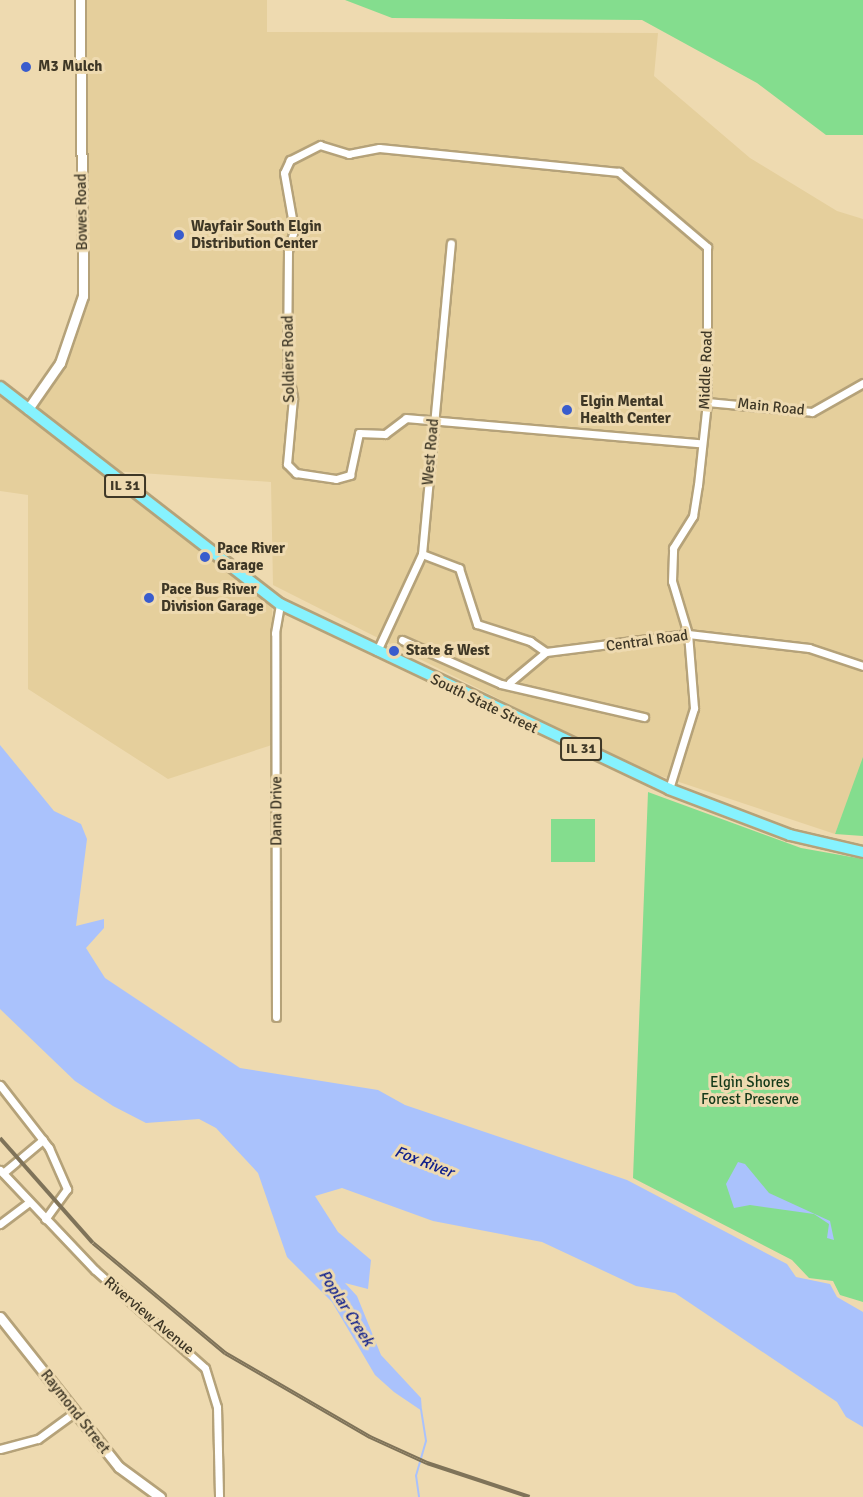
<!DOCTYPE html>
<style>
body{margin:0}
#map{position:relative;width:863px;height:1497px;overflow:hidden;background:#eedab0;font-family:Signika,sans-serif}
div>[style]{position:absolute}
.built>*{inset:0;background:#e5cf9c}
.green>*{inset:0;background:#84dd8e;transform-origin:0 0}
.water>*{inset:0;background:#aac2fc}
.stream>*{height:1.5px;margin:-0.75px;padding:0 0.75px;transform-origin:0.75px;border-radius:0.75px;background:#aac2fc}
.roads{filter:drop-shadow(2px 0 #b5a279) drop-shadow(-2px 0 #b5a279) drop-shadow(0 2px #b5a279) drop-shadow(0 -2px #b5a279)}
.minor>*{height:7px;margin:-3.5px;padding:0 3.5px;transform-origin:3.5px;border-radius:3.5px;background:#fff}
.tertiary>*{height:9px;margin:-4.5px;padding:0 4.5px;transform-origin:4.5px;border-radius:4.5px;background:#fff}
.primary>*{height:10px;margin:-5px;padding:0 5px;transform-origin:5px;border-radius:5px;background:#86f2fe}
.rail>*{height:4px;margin-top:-2px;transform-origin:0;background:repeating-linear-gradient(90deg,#eedab0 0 4.5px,#7f7359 0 9px);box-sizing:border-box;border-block:2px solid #7f7359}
.dots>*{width:16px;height:16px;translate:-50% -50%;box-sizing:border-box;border:3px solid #eedab0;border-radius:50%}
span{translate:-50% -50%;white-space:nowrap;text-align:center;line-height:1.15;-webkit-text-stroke:6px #eedab0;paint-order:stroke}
.shield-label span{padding:2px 4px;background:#eedab0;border:2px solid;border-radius:4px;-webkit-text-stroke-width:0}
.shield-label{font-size:14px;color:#3e3726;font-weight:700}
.poi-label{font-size:15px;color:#3e3726;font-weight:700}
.left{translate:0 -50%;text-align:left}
.street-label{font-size:15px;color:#3e3726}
.park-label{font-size:15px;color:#143a1a}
.water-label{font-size:16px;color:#10208c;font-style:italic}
</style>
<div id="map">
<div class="built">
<div style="clip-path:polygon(83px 0,267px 0,267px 32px,658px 33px,654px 76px,750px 158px,837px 211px,863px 219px,863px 761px,835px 834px,634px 767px,273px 585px,271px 482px,112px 471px,31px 408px,62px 364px,85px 295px)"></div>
<div style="clip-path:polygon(0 388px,272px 602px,275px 744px,168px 779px,28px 689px,28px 495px,0 491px)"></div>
</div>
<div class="green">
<div style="clip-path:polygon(345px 0,863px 0,863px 135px,826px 135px,757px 83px,642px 20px,392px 18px)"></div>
<div style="clip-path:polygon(863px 757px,863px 836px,835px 834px)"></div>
<div style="clip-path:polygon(648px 792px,801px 848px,863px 859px,863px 1302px,840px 1295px,833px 1281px,809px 1278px,792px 1260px,633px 1178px)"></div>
<div style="left:551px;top:819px;width:44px;height:43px"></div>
</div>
<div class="water">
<div style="clip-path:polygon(0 745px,54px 811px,81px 824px,87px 839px,76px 926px,104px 919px,104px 928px,86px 948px,105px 978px,240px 1068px,378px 1090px,405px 1105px,627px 1180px,787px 1264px,796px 1277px,830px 1284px,837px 1297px,863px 1312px,863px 1427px,846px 1417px,837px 1402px,675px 1293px,636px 1286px,542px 1242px,433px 1221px,342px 1188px,315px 1196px,338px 1232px,371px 1260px,368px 1289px,345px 1283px,357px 1296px,381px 1355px,421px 1398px,422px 1411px,394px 1392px,375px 1375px,332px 1302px,287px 1257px,258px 1173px,216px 1128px,199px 1119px,146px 1123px,113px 1106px,75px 1081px,0 1009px)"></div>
<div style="clip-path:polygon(738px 1162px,745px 1164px,769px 1193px,830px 1221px,834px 1240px,827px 1238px,829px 1224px,814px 1214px,750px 1205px,734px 1208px,726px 1184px)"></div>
</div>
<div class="stream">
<div style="left:419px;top:1497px;width:21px;rotate:-98deg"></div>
<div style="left:416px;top:1476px;width:36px;rotate:-74deg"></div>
<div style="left:426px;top:1441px;width:31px;rotate:-99deg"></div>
</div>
<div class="roads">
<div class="minor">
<div style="left:707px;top:402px;width:105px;rotate:5.4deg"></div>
<div style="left:812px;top:412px;width:59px;rotate:-29.6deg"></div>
<div style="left:422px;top:554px;width:40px;rotate:21deg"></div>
<div style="left:459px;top:568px;width:59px;rotate:72.2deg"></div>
<div style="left:477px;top:624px;width:56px;rotate:17.8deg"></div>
<div style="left:530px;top:641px;width:19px;rotate:35deg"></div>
<div style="left:402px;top:640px;width:108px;rotate:24deg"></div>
<div style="left:501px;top:684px;width:147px;rotate:13deg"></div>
<div style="left:377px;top:651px;width:107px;rotate:-65.1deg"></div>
<div style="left:422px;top:554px;width:312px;rotate:-84.7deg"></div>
<div style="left:510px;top:682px;width:47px;rotate:-39.8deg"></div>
<div style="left:546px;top:652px;width:143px;rotate:-7.2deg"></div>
<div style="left:688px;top:634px;width:122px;rotate:6.6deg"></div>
<div style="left:809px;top:648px;width:57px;rotate:18.4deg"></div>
<div style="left:669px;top:789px;width:85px;rotate:-72.8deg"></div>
<div style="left:694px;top:708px;width:74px;rotate:-94.6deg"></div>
<div style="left:688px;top:634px;width:55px;rotate:-106.8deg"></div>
<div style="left:672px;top:581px;width:33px;rotate:-88deg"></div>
<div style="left:673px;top:548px;width:38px;rotate:-58deg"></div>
<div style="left:693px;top:516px;width:31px;rotate:-81deg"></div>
<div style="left:698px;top:485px;width:83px;rotate:-83.8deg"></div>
<div style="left:707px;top:402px;width:155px;rotate:-90deg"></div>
<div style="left:707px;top:247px;width:116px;rotate:-139.6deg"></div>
<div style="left:619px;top:172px;width:241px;rotate:-174.3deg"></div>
<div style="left:379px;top:148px;width:31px;rotate:169deg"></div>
<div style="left:349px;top:154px;width:30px;rotate:-163deg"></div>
<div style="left:320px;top:145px;width:34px;rotate:153deg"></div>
<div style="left:290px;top:160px;width:14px;rotate:115deg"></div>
<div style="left:284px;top:173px;width:58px;rotate:80deg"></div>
<div style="left:294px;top:230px;width:22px;rotate:106deg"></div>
<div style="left:288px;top:251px;width:115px;rotate:90.5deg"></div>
<div style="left:287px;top:366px;width:33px;rotate:79deg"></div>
<div style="left:293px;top:398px;width:66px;rotate:95.2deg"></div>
<div style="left:287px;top:464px;width:13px;rotate:45deg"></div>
<div style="left:296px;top:473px;width:40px;rotate:8.5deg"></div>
<div style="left:336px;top:479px;width:15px;rotate:-16deg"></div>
<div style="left:350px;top:475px;width:43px;rotate:-77.9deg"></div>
<div style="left:359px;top:433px;width:26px;rotate:2deg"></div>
<div style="left:385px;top:434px;width:26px;rotate:-37deg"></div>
<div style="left:406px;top:418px;width:294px;rotate:4.9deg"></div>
<div style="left:276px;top:1017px;width:384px;rotate:-90.1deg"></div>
<div style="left:275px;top:633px;width:29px;rotate:-80deg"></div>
<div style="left:0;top:1085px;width:80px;rotate:52.1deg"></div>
<div style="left:49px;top:1148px;width:45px;rotate:66.3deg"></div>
<div style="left:67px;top:1189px;width:37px;rotate:126deg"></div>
<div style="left:20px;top:1159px;width:30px;rotate:-40deg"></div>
<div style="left:0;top:1170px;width:138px;rotate:46.5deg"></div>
<div style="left:95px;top:1270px;width:147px;rotate:41.7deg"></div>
<div style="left:205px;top:1368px;width:41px;rotate:72.9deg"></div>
<div style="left:217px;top:1407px;width:90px;rotate:88.7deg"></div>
<div style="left:3px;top:1173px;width:17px;rotate:-40deg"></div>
<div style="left:0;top:1224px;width:35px;rotate:-37deg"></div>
<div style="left:0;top:1449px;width:39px;rotate:-15deg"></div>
<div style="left:38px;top:1439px;width:46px;rotate:-36.1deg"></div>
</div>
<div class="tertiary">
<div style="left:28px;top:409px;width:56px;rotate:-55.2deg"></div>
<div style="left:60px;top:363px;width:71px;rotate:-71.1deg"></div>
<div style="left:83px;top:296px;width:296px;rotate:-90.6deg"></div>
<div style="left:0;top:1317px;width:191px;rotate:51.6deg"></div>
<div style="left:119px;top:1467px;width:51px;rotate:36.2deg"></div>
</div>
<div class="primary">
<div style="left:0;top:387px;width:354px;rotate:37.8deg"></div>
<div style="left:280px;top:604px;width:431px;rotate:25.4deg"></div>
<div style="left:669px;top:789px;width:129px;rotate:20.8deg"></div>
<div style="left:790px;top:835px;width:75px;rotate:13.1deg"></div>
</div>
</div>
<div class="rail">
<div style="left:0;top:1138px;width:140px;rotate:48.5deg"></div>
<div style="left:93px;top:1243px;width:172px;rotate:39.8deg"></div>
<div style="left:225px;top:1353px;width:168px;rotate:30.1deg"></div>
<div style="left:370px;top:1437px;width:63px;rotate:24.5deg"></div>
<div style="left:427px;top:1463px;width:108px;rotate:18.3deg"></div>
</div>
<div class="dots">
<div style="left:26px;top:67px;background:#395ccd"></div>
<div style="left:179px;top:235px;background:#395ccd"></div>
<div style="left:567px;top:410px;background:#395ccd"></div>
<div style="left:205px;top:557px;background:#395ccd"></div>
<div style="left:149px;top:598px;background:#395ccd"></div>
<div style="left:394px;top:651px;background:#395ccd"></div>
</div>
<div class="shield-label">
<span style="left:125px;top:486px">IL 31</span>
<span style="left:581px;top:749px">IL 31</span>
</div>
<div class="poi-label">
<span class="left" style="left:38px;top:67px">M3 Mulch</span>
<span class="left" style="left:191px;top:235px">Wayfair South Elgin<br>Distribution Center</span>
<span class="left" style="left:580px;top:410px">Elgin Mental<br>Health Center</span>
<span class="left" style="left:217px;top:557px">Pace River<br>Garage</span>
<span class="left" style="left:161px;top:598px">Pace Bus River<br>Division Garage</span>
<span class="left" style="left:406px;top:651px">State &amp; West</span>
</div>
<div class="street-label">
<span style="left:82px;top:212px;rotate:-91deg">Bowes Road</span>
<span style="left:289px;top:359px;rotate:-91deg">Soldiers Road</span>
<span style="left:706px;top:370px;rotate:-88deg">Middle Road</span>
<span style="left:771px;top:407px;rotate:6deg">Main Road</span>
<span style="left:431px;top:452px;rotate:-85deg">West Road</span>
<span style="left:647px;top:641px;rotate:-8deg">Central Road</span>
<span style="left:484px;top:704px;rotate:26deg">South State Street</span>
<span style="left:277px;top:811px;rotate:-90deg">Dana Drive</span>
<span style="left:149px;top:1316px;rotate:40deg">Riverview Avenue</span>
<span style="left:75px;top:1412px;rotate:52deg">Raymond Street</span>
</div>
<div class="park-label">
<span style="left:750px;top:1091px">Elgin Shores<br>Forest Preserve</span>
</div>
<div class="water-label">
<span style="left:424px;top:1162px;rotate:21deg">Fox River</span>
<span style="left:346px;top:1308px;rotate:57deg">Poplar Creek</span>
</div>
</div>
